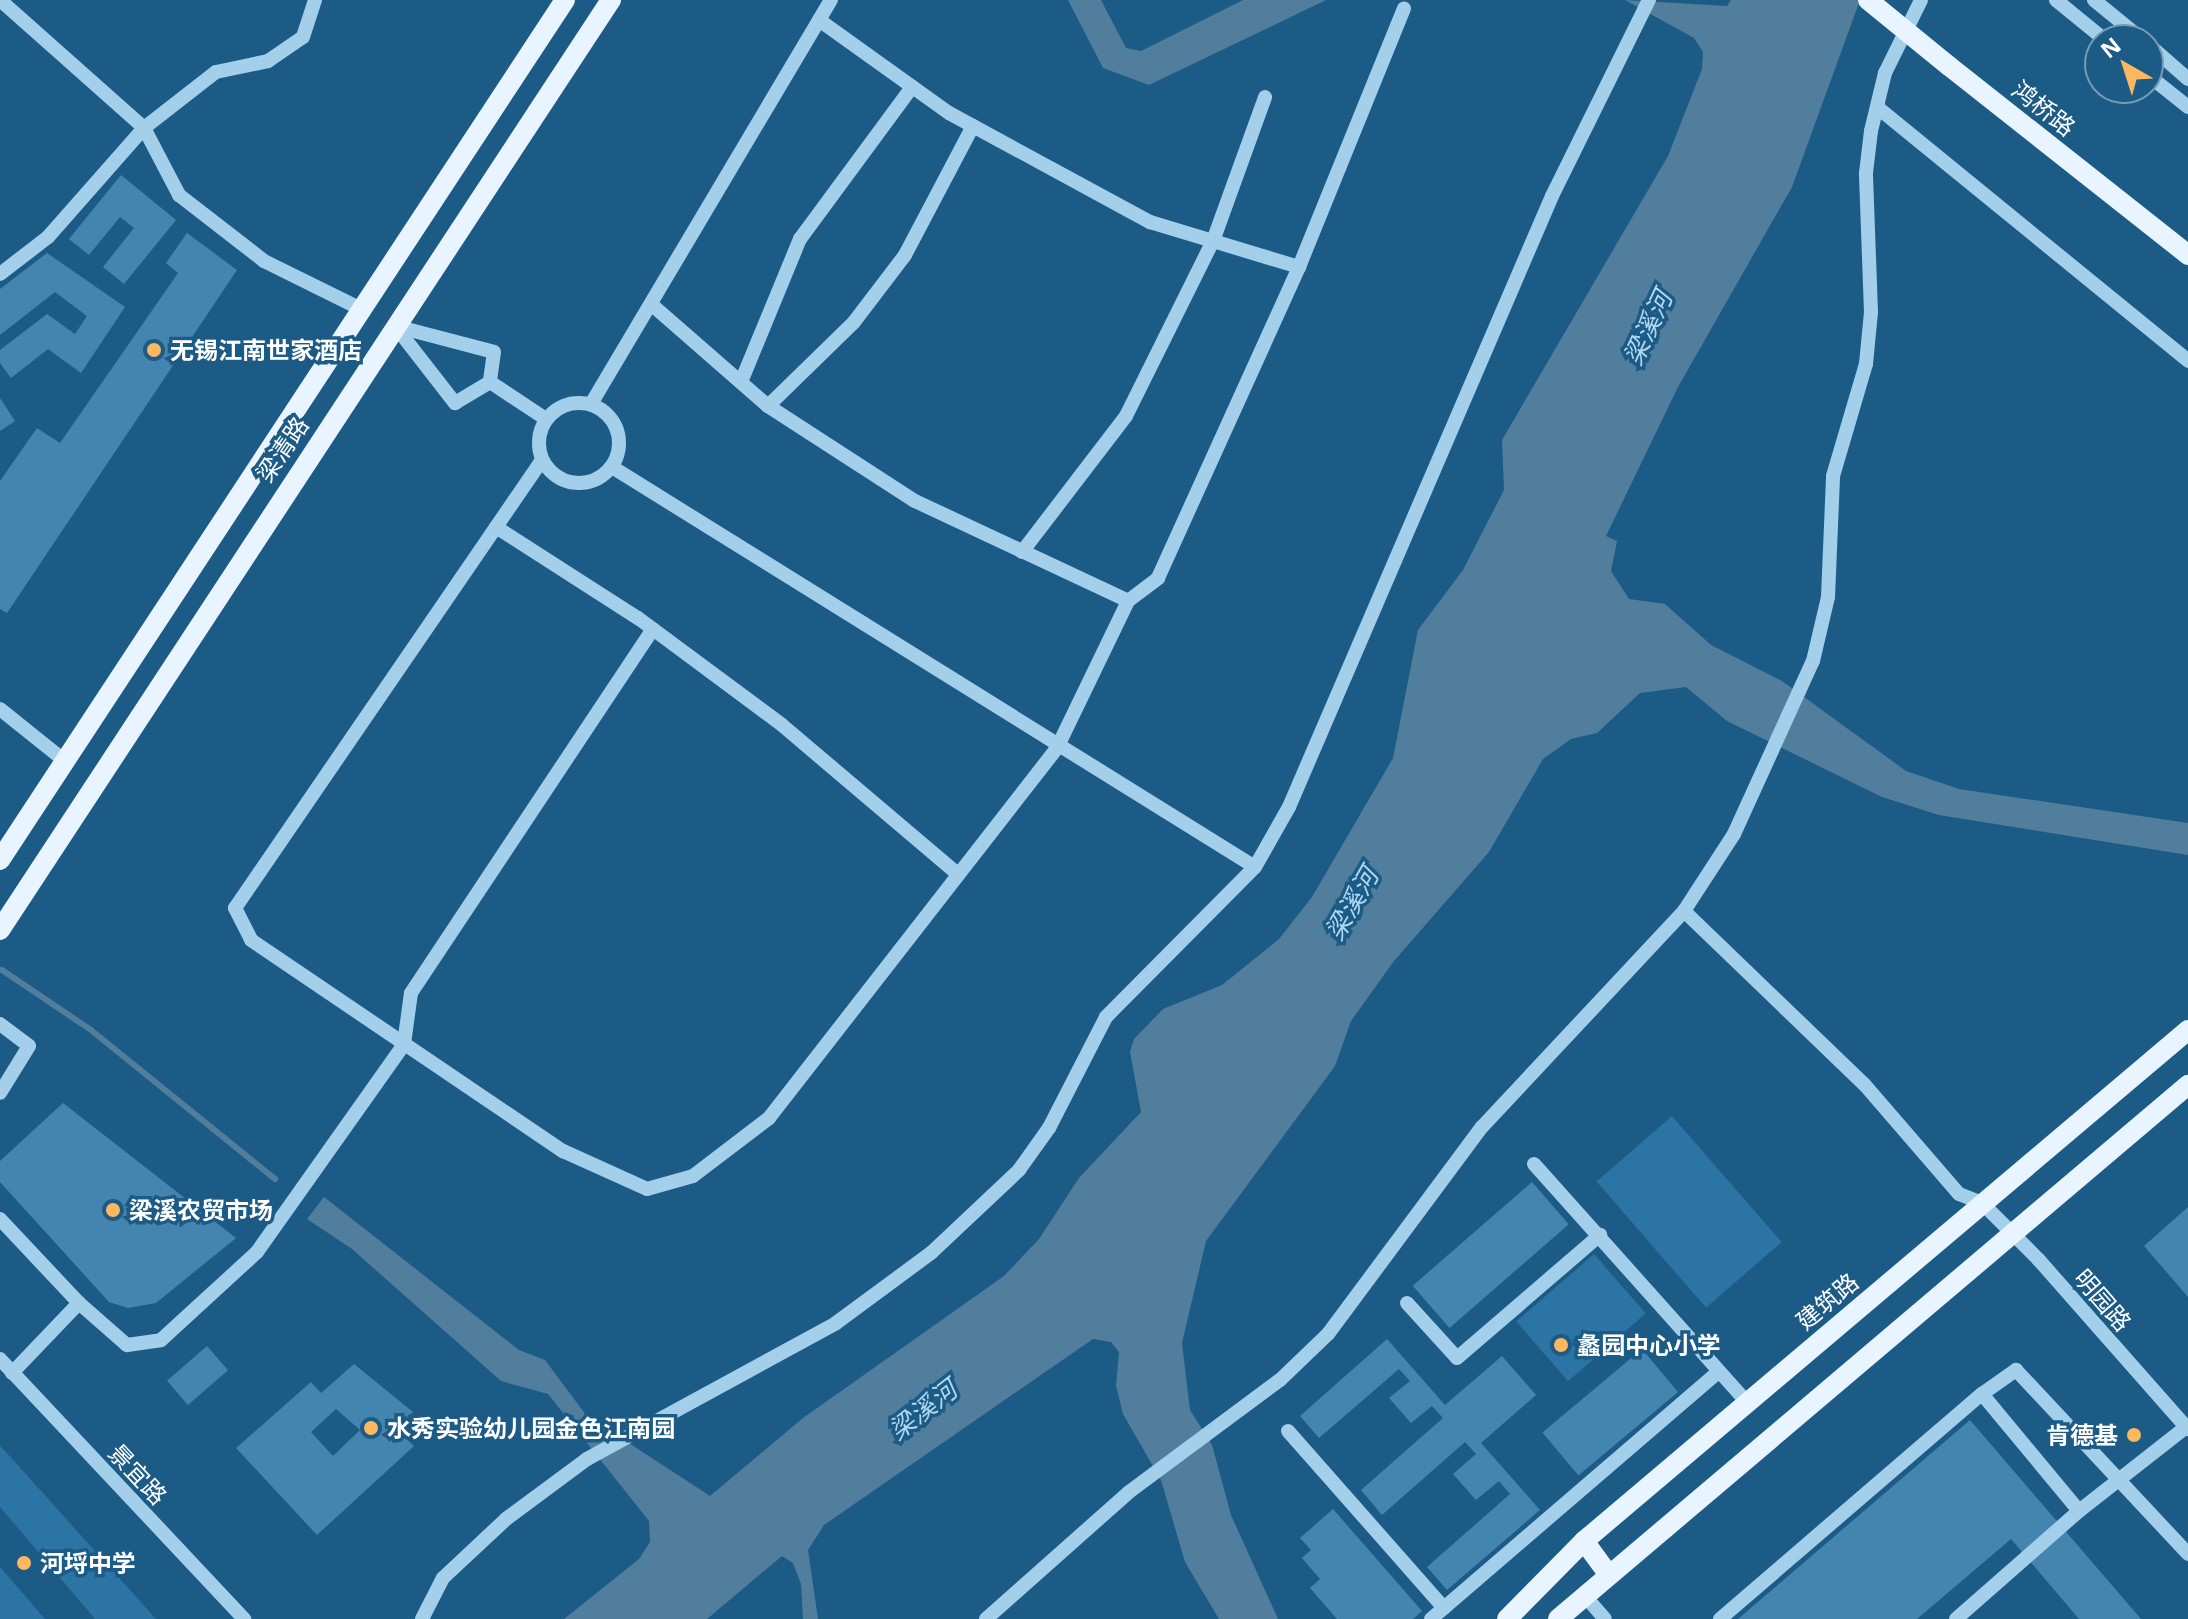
<!DOCTYPE html>
<meta charset="utf-8">
<style>
body{margin:0}
#map{position:relative;width:2188px;height:1619px;overflow:hidden;background:#1c5b86;font-family:"Noto Sans","Noto Sans SC",sans-serif}
div>[style]{position:absolute}
.green>*{inset:0;background:#2c74a3;transform-origin:0 0}
.water>*{inset:0;background:#517e9d}
.stream>*{height:6px;margin:-3px;padding:0 3px;transform-origin:3px;border-radius:3px;background:#517e9d}
.building>*{inset:0;background:#4485af;transform-origin:0 0}
.minor>*{height:14px;margin:-7px;padding:0 7px;transform-origin:7px;border-radius:7px;background:#a3cfeb}
.minor>.ring{margin:-7px;padding:0;box-sizing:content-box;background:none;border:14px solid #a3cfeb;border-radius:50%}
.major>*{height:20px;margin:-10px;padding:0 10px;transform-origin:10px;border-radius:10px;background:#e8f4ff}
.major-bridge>*{height:20px;margin:-10px;padding:0 10px;transform-origin:10px;border-radius:10px;background:#e8f4ff}
.dots>*{width:22px;height:22px;translate:-50% -50%;box-sizing:border-box;border:4px solid #1c5b86;border-radius:50%}
span{translate:-50% -50%;white-space:nowrap;text-align:center;line-height:1.15;-webkit-text-stroke:7px #1c5b86;paint-order:stroke}
.street-label{font-size:24px;color:#fff}
.poi-label{font-size:24px;color:#fff;font-weight:700}
.left{translate:0 -50%;text-align:left}
.right{translate:-100% -50%;text-align:right}
.water-label{font-size:26px;color:#afd8f3;font-style:italic}
.north{position:absolute;left:2084px;top:24px;width:80px;height:80px;box-sizing:border-box;background:#1c5b86;border:2px solid #779db6;border-radius:50%;rotate:321deg;font-size:22px;font-weight:700;line-height:32px;text-align:center;color:#fff}
.north::after{content:'';display:block;margin:auto;width:28px;height:36px;background:#fcb760;clip-path:polygon(50% 0,100% 100%,50% 72%,0 100%)}
</style>
<div id="map">
<div class="green">
<div style="left:1672px;top:1116px;width:167px;height:100px;rotate:49deg"></div>
<div style="left:1594px;top:1254px;width:79px;height:103px;rotate:49deg"></div>
<div style="clip-path:polygon(0 1446px,6px 1452px,156px 1619px,95px 1619px,0 1507px)"></div>
<div style="clip-path:polygon(0 1567px,45px 1619px,0 1619px)"></div>
</div>
<div class="water">
<div style="clip-path:polygon(1068px 0,1101px 0,1126px 48px,1141px 51px,1243px 0,1326px 0,1149px 85px,1103px 68px)"></div>
<div style="clip-path:polygon(1625px 0,1727px 6px,1731px 0,1860px 0,1792px 187px,1678px 387px,1606px 536px,1617px 541px,1611px 571px,1629px 599px,1665px 604px,1711px 645px,1782px 681px,1906px 771px,1959px 789px,2188px 823px,2188px 855px,1939px 815px,1882px 797px,1727px 721px,1686px 687px,1640px 693px,1597px 733px,1571px 739px,1543px 759px,1489px 852px,1394px 961px,1351px 1021px,1335px 1066px,1206px 1241px,1182px 1343px,1190px 1410px,1212px 1445px,1231px 1515px,1278px 1619px,1219px 1619px,1185px 1562px,1161px 1480px,1123px 1414px,1116px 1386px,1119px 1352px,1111px 1342px,1093px 1339px,824px 1525px,808px 1550px,818px 1619px,803px 1619px,801px 1584px,793px 1563px,782px 1556px,707px 1619px,564px 1619px,639px 1559px,650px 1542px,649px 1521px,548px 1394px,501px 1381px,352px 1249px,307px 1219px,324px 1197px,519px 1350px,545px 1360px,586px 1415px,710px 1496px,803px 1418px,1004px 1276px,1039px 1239px,1079px 1178px,1141px 1112px,1130px 1052px,1134px 1039px,1163px 1009px,1222px 985px,1279px 939px,1312px 897px,1393px 758px,1418px 630px,1463px 570px,1504px 490px,1502px 440px,1668px 156px,1702px 69px,1703px 52px,1694px 38px)"></div>
</div>
<div class="stream">
<div style="left:2px;top:970px;width:107px;rotate:34deg"></div>
<div style="left:91px;top:1030px;width:237px;rotate:39deg"></div>
</div>
<div class="building">
<div style="clip-path:polygon(121px 175px,176px 220px,124px 284px,103px 267px,134px 228px,120px 217px,89px 255px,69px 239px)"></div>
<div style="clip-path:polygon(187px 233px,237px 270px,7px 613px,0 609px,0 481px,37px 428px,60px 443px,178px 273px,166px 263px)"></div>
<div style="clip-path:polygon(47px 253px,125px 307px,81px 373px,48px 349px,11px 378px,0 363px,0 350px,47px 314px,75px 334px,87px 316px,55px 292px,0 335px,0 289px)"></div>
<div style="clip-path:polygon(0 398px,15px 421px,0 431px)"></div>
<div style="clip-path:polygon(63px 1103px,236px 1238px,156px 1303px,128px 1308px,109px 1302px,0 1182px,0 1161px)"></div>
<div style="left:1532px;top:1182px;width:56px;height:158px;rotate:49deg"></div>
<div style="clip-path:polygon(2188px 1207px,2188px 1297px,2144px 1246px)"></div>
<div style="clip-path:polygon(1387px 1339px,1445px 1405px,1502px 1356px,1536px 1395px,1481px 1443px,1540px 1510px,1447px 1590px,1427px 1567px,1510px 1494px,1499px 1481px,1476px 1500px,1453px 1474px,1476px 1454px,1465px 1442px,1382px 1515px,1361px 1490px,1443px 1418px,1432px 1406px,1411px 1423px,1389px 1398px,1410px 1381px,1399px 1369px,1319px 1438px,1300px 1416px)"></div>
<div style="left:207px;top:1346px;width:32px;height:53px;rotate:49deg"></div>
<div style="left:1642px;top:1349px;width:56px;height:130px;rotate:50deg"></div>
<div style="clip-path:polygon(evenodd,354px 1364px,413px 1412px,396px 1429px,414px 1446px,317px 1535px,236px 1448px,311px 1382px,321px 1393px,354px 1364px,336px 1409px,360px 1430px,333px 1456px,311px 1432px,336px 1409px)"></div>
<div style="clip-path:polygon(1970px 1420px,2141px 1619px,2079px 1619px,2011px 1539px,1917px 1619px,1738px 1619px)"></div>
<div style="clip-path:polygon(1333px 1509px,1422px 1611px,1413px 1619px,1337px 1619px,1310px 1588px,1320px 1579px,1302px 1558px,1311px 1550px,1300px 1538px)"></div>
</div>
<div class="minor">
<div style="left:0;top:0;width:193px;rotate:41.6deg"></div>
<div style="left:144px;top:128px;width:76px;rotate:62.4deg"></div>
<div style="left:179px;top:195px;width:108px;rotate:37.8deg"></div>
<div style="left:264px;top:261px;width:108px;rotate:26.3deg"></div>
<div style="left:2056px;top:0;width:63px;rotate:39.2deg"></div>
<div style="left:2094px;top:0;width:63px;rotate:39.2deg"></div>
<div style="left:819px;top:20px;width:160px;rotate:35.6deg"></div>
<div style="left:949px;top:113px;width:229px;rotate:28.5deg"></div>
<div style="left:1150px;top:222px;width:156px;rotate:16.8deg"></div>
<div style="left:2148px;top:44px;width:53px;rotate:41.2deg"></div>
<div style="left:2148px;top:75px;width:51px;rotate:38.7deg"></div>
<div style="left:1877px;top:107px;width:402px;rotate:39.2deg"></div>
<div style="left:0;top:274px;width:61px;rotate:-37.6deg"></div>
<div style="left:48px;top:237px;width:145px;rotate:-48.6deg"></div>
<div style="left:144px;top:128px;width:91px;rotate:-37.9deg"></div>
<div style="left:216px;top:72px;width:53px;rotate:-11.9deg"></div>
<div style="left:268px;top:61px;width:42px;rotate:-34.4deg"></div>
<div style="left:303px;top:37px;width:39px;rotate:-72deg"></div>
<div style="left:651px;top:304px;width:155px;rotate:41.1deg"></div>
<div style="left:768px;top:406px;width:175px;rotate:32.9deg"></div>
<div style="left:915px;top:501px;width:235px;rotate:25.1deg"></div>
<div style="left:1128px;top:601px;width:38px;rotate:-37deg"></div>
<div style="left:1158px;top:578px;width:341px;rotate:-65.6deg"></div>
<div style="left:1299px;top:267px;width:279px;rotate:-67.9deg"></div>
<div style="left:395px;top:326px;width:98px;rotate:52.1deg"></div>
<div style="left:455px;top:403px;width:41px;rotate:-31deg"></div>
<div style="left:395px;top:326px;width:102px;rotate:14.7deg"></div>
<div style="left:494px;top:352px;width:30px;rotate:98deg"></div>
<div style="left:490px;top:382px;width:67px;rotate:33.5deg"></div>
<div style="left:741px;top:382px;width:155px;rotate:-67.6deg"></div>
<div style="left:800px;top:239px;width:189px;rotate:-53.6deg"></div>
<div class="ring" style="left:539px;top:403px;width:66px;height:66px"></div>
<div style="left:591px;top:404px;width:470px;rotate:-59.3deg"></div>
<div style="left:768px;top:406px;width:120px;rotate:-44.3deg"></div>
<div style="left:854px;top:322px;width:84px;rotate:-52.7deg"></div>
<div style="left:905px;top:255px;width:146px;rotate:-62.2deg"></div>
<div style="left:542px;top:460px;width:543px;rotate:124.42deg"></div>
<div style="left:235px;top:908px;width:36px;rotate:63deg"></div>
<div style="left:251px;top:940px;width:377px;rotate:34.1deg"></div>
<div style="left:563px;top:1151px;width:92px;rotate:24.3deg"></div>
<div style="left:647px;top:1189px;width:48px;rotate:-15.8deg"></div>
<div style="left:693px;top:1176px;width:96px;rotate:-37.3deg"></div>
<div style="left:769px;top:1118px;width:469px;rotate:-52.1deg"></div>
<div style="left:1057px;top:748px;width:163px;rotate:-64.2deg"></div>
<div style="left:612px;top:467px;width:757px;rotate:31.89deg"></div>
<div style="left:496px;top:527px;width:169px;rotate:32.7deg"></div>
<div style="left:638px;top:618px;width:179px;rotate:36.6deg"></div>
<div style="left:782px;top:725px;width:231px;rotate:40.3deg"></div>
<div style="left:1022px;top:552px;width:171px;rotate:-52.6deg"></div>
<div style="left:1126px;top:416px;width:195px;rotate:-63.6deg"></div>
<div style="left:1213px;top:241px;width:153px;rotate:-70.1deg"></div>
<div style="left:0;top:709px;width:83px;rotate:38.7deg"></div>
<div style="left:1684px;top:911px;width:250px;rotate:43.9deg"></div>
<div style="left:1864px;top:1084px;width:145px;rotate:49.2deg"></div>
<div style="left:1959px;top:1194px;width:25px;rotate:21deg"></div>
<div style="left:1982px;top:1203px;width:79px;rotate:45deg"></div>
<div style="left:2038px;top:1259px;width:227px;rotate:48.6deg"></div>
<div style="left:0;top:1024px;width:36px;rotate:37deg"></div>
<div style="left:29px;top:1046px;width:55px;rotate:121.7deg"></div>
<div style="left:1534px;top:1164px;width:319px;rotate:48.2deg"></div>
<div style="left:0;top:1219px;width:115px;rotate:46.8deg"></div>
<div style="left:1407px;top:1303px;width:74px;rotate:47.7deg"></div>
<div style="left:1457px;top:1358px;width:189px;rotate:-40.7deg"></div>
<div style="left:0;top:1359px;width:357px;rotate:46.8deg"></div>
<div style="left:12px;top:1373px;width:97px;rotate:-46.3deg"></div>
<div style="left:79px;top:1303px;width:64px;rotate:41.2deg"></div>
<div style="left:127px;top:1345px;width:34px;rotate:-8deg"></div>
<div style="left:161px;top:1340px;width:130px;rotate:-42.5deg"></div>
<div style="left:257px;top:1252px;width:255px;rotate:-54.7deg"></div>
<div style="left:404px;top:1044px;width:51px;rotate:-82.2deg"></div>
<div style="left:411px;top:993px;width:437px;rotate:-56.4deg"></div>
<div style="left:1982px;top:1394px;width:42px;rotate:-35.2deg"></div>
<div style="left:2016px;top:1370px;width:252px;rotate:46.9deg"></div>
<div style="left:1288px;top:1431px;width:236px;rotate:48.6deg"></div>
<div style="left:1585px;top:1596px;width:30px;rotate:49deg"></div>
<div style="left:422px;top:1619px;width:46px;rotate:-62.9deg"></div>
<div style="left:443px;top:1578px;width:86px;rotate:-43.1deg"></div>
<div style="left:506px;top:1519px;width:101px;rotate:-36.5deg"></div>
<div style="left:587px;top:1459px;width:284px;rotate:-28.6deg"></div>
<div style="left:836px;top:1323px;width:118px;rotate:-36.4deg"></div>
<div style="left:931px;top:1253px;width:121px;rotate:-43.3deg"></div>
<div style="left:1019px;top:1170px;width:52px;rotate:-54.5deg"></div>
<div style="left:1049px;top:1128px;width:125px;rotate:-62.8deg"></div>
<div style="left:1106px;top:1017px;width:211px;rotate:-45.2deg"></div>
<div style="left:1255px;top:867px;width:69px;rotate:-60.5deg"></div>
<div style="left:1289px;top:807px;width:665px;rotate:-66.71deg"></div>
<div style="left:1552px;top:196px;width:219px;rotate:-63.7deg"></div>
<div style="left:986px;top:1619px;width:191px;rotate:-41.6deg"></div>
<div style="left:1129px;top:1492px;width:188px;rotate:-36.6deg"></div>
<div style="left:1280px;top:1380px;width:66px;rotate:-43.8deg"></div>
<div style="left:1328px;top:1334px;width:258px;rotate:-53.4deg"></div>
<div style="left:1482px;top:1127px;width:296px;rotate:-46.9deg"></div>
<div style="left:1684px;top:911px;width:92px;rotate:-57deg"></div>
<div style="left:1734px;top:834px;width:190px;rotate:-65.5deg"></div>
<div style="left:1813px;top:661px;width:66px;rotate:-76.8deg"></div>
<div style="left:1828px;top:597px;width:121px;rotate:-87.6deg"></div>
<div style="left:1833px;top:476px;width:117px;rotate:-73.6deg"></div>
<div style="left:1866px;top:364px;width:52px;rotate:-84.5deg"></div>
<div style="left:1871px;top:312px;width:139px;rotate:-92.1deg"></div>
<div style="left:1866px;top:173px;width:42px;rotate:-83.2deg"></div>
<div style="left:1871px;top:131px;width:60px;rotate:-76.4deg"></div>
<div style="left:1885px;top:73px;width:81px;rotate:-63.7deg"></div>
<div style="left:1431px;top:1619px;width:379px;rotate:-40.7deg"></div>
<div style="left:1720px;top:1619px;width:345px;rotate:-40.7deg"></div>
<div style="left:1982px;top:1394px;width:152px;rotate:50.3deg"></div>
<div style="left:2079px;top:1511px;width:136px;rotate:-38.1deg"></div>
<div style="left:1956px;top:1619px;width:164px;rotate:-41.3deg"></div>
</div>
<div class="major">
<div style="left:1949px;top:66px;width:305px;rotate:38.3deg"></div>
<div style="left:0;top:860px;width:1029px;rotate:-56.7deg"></div>
<div style="left:0;top:930px;width:1113px;rotate:-56.7deg"></div>
<div style="left:1584px;top:1541px;width:42px;rotate:53.7deg"></div>
<div style="left:1507px;top:1619px;width:110px;rotate:-45.4deg"></div>
<div style="left:1584px;top:1541px;width:791px;rotate:-40.23deg"></div>
<div style="left:1558px;top:1619px;width:826px;rotate:-40.29deg"></div>
</div>
<div class="major-bridge">
<div style="left:1868px;top:0;width:104px;rotate:39.2deg"></div>
</div>
<div class="dots">
<div style="left:154px;top:350px;background:#fcb760"></div>
<div style="left:113px;top:1210px;background:#fcb760"></div>
<div style="left:1561px;top:1345px;background:#fcb760"></div>
<div style="left:371px;top:1428px;background:#fcb760"></div>
<div style="left:2134px;top:1435px;background:#fcb760"></div>
<div style="left:24px;top:1563px;background:#fcb760"></div>
</div>
<div class="street-label">
<span style="left:2044px;top:108px;rotate:38deg">鸿桥路</span>
<span style="left:282px;top:449px;rotate:-56deg">梁清路</span>
<span style="left:2103px;top:1300px;rotate:49deg">明园路</span>
<span style="left:1827px;top:1301px;rotate:-40deg">建筑路</span>
<span style="left:138px;top:1474px;rotate:47deg">景宜路</span>
</div>
<div class="poi-label">
<span class="left" style="left:170px;top:350px">无锡江南世家酒店</span>
<span class="left" style="left:129px;top:1210px">梁溪农贸市场</span>
<span class="left" style="left:1577px;top:1345px">蠡园中心小学</span>
<span class="left" style="left:387px;top:1428px">水秀实验幼儿园金色江南园</span>
<span class="right" style="left:2118px;top:1435px">肯德基</span>
<span class="left" style="left:40px;top:1563px">河埒中学</span>
</div>
<div class="water-label">
<span style="left:1648px;top:328px;rotate:-65deg">梁溪河</span>
<span style="left:1352px;top:904px;rotate:-60deg">梁溪河</span>
<span style="left:923px;top:1410px;rotate:-38deg">梁溪河</span>
</div>
<div class="north">N</div>
</div>
